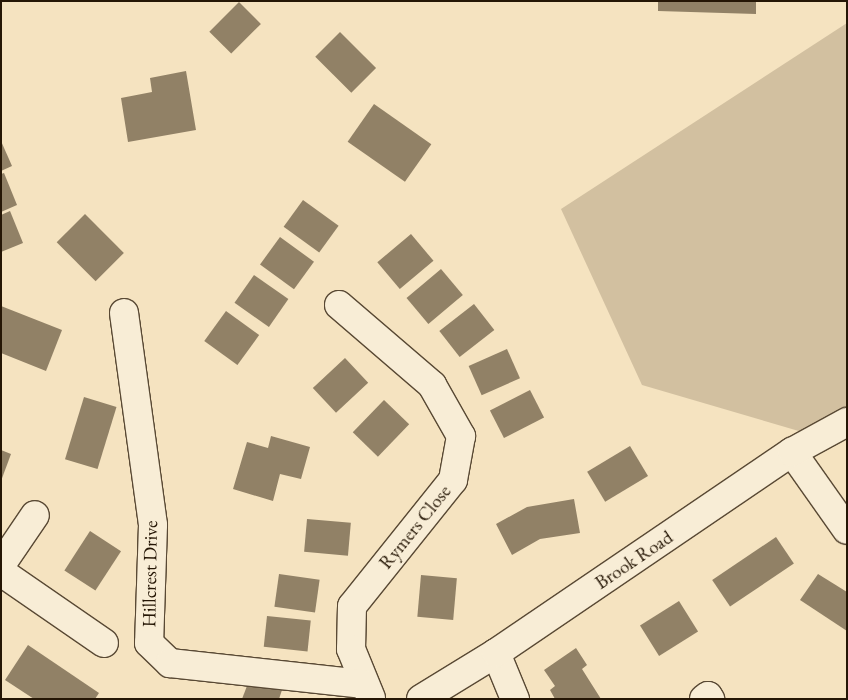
<!DOCTYPE html>
<style>
body{margin:0}
#map{position:relative;width:848px;height:700px;overflow:hidden;background:#f5e3c0;font-family:"EB Garamond",serif}
div>[style]{position:absolute}
.green>*{inset:0;background:#d2c0a0}
.building>*{inset:0;background:#918166;transform-origin:0 0}
.roads{filter:drop-shadow(1px 0 #594934) drop-shadow(-1px 0 #594934) drop-shadow(0 1px #594934) drop-shadow(0 -1px #594934)}
.minor>*{height:28px;margin:-14px;padding:0 14px;transform-origin:14px;border-radius:14px;background:#f8edd6}
span{translate:-50% -50%;white-space:nowrap;text-align:center;line-height:1.15;-webkit-text-stroke:4px #f8edd6;paint-order:stroke}
.street-label{font-size:19px;color:#251605}
.frame{position:absolute;inset:0;border:2px solid #251605;pointer-events:none}
</style>
<div id="map">
<div class="green">
<div style="clip-path:polygon(847px 23px,847px 432px,826px 439px,642px 385px,561px 209px)"></div>
</div>
<div class="building">
<div style="clip-path:polygon(658px 1px,756px 1px,756px 14px,658px 11px)"></div>
<div style="left:239px;top:2px;width:31px;height:42px;rotate:45deg"></div>
<div style="left:340px;top:32px;width:51px;height:35px;rotate:45deg"></div>
<div style="clip-path:polygon(186px 71px,196px 130px,128px 142px,121px 98px,152px 92px,150px 78px)"></div>
<div style="left:374px;top:104px;width:70px;height:46px;rotate:35deg"></div>
<div style="clip-path:polygon(1px 141px,12px 166px,1px 171px)"></div>
<div style="clip-path:polygon(4px 173px,17px 205px,1px 212px,1px 174px)"></div>
<div style="left:303px;top:200px;width:44px;height:33px;rotate:36deg"></div>
<div style="clip-path:polygon(10px 211px,23px 243px,1px 252px,1px 215px)"></div>
<div style="left:85px;top:214px;width:55px;height:40px;rotate:45deg"></div>
<div style="left:411px;top:234px;width:35px;height:44px;rotate:50deg"></div>
<div style="left:280px;top:237px;width:42px;height:34px;rotate:36deg"></div>
<div style="left:441px;top:269px;width:34px;height:45px;rotate:50deg"></div>
<div style="left:254px;top:275px;width:42px;height:34px;rotate:35deg"></div>
<div style="left:474px;top:304px;width:33px;height:44px;rotate:52deg"></div>
<div style="clip-path:polygon(1px 306px,62px 330px,46px 371px,1px 353px)"></div>
<div style="left:226px;top:311px;width:41px;height:37px;rotate:36deg"></div>
<div style="left:507px;top:349px;width:32px;height:42px;rotate:66deg"></div>
<div style="left:345px;top:358px;width:34px;height:44px;rotate:47deg"></div>
<div style="left:530px;top:390px;width:31px;height:45px;rotate:63deg"></div>
<div style="left:84px;top:397px;width:34px;height:65px;rotate:17deg"></div>
<div style="left:384px;top:400px;width:35px;height:45px;rotate:44deg"></div>
<div style="clip-path:polygon(271px 436px,310px 447px,301px 479px,280px 474px,273px 501px,233px 489px,247px 442px,268px 448px)"></div>
<div style="left:630px;top:446px;width:35px;height:50px;rotate:59deg"></div>
<div style="clip-path:polygon(1px 450px,11px 454px,1px 481px)"></div>
<div style="clip-path:polygon(574px 499px,580px 533px,540px 539px,512px 555px,496px 524px,527px 507px)"></div>
<div style="left:307px;top:519px;width:44px;height:33px;rotate:5deg"></div>
<div style="left:90px;top:531px;width:37px;height:47px;rotate:33deg"></div>
<div style="left:776px;top:537px;width:32px;height:77px;rotate:56deg"></div>
<div style="left:279px;top:574px;width:41px;height:33px;rotate:8deg"></div>
<div style="clip-path:polygon(818px 574px,847px 592px,847px 631px,800px 600px)"></div>
<div style="left:421px;top:575px;width:36px;height:42px;rotate:5deg"></div>
<div style="left:679px;top:601px;width:36px;height:46px;rotate:58deg"></div>
<div style="left:267px;top:616px;width:44px;height:31px;rotate:6deg"></div>
<div style="clip-path:polygon(28px 645px,99px 693px,95px 699px,34px 699px,5px 680px)"></div>
<div style="clip-path:polygon(576px 648px,587px 665px,582px 669px,601px 699px,555px 699px,550px 690px,555px 686px,544px 670px)"></div>
<div style="clip-path:polygon(250px 678px,282px 690px,279px 699px,242px 699px)"></div>
</div>
<div class="roads">
<div class="minor">
<div style="left:339px;top:305px;width:123px;rotate:40.7deg"></div>
<div style="left:432px;top:385px;width:59px;rotate:60.4deg"></div>
<div style="left:461px;top:436px;width:45px;rotate:100.3deg"></div>
<div style="left:453px;top:480px;width:161px;rotate:128.7deg"></div>
<div style="left:352px;top:606px;width:43px;rotate:91.3deg"></div>
<div style="left:351px;top:649px;width:53px;rotate:67.8deg"></div>
<div style="left:124px;top:313px;width:214px;rotate:82.2deg"></div>
<div style="left:153px;top:525px;width:118px;rotate:91.9deg"></div>
<div style="left:149px;top:643px;width:29px;rotate:44deg"></div>
<div style="left:170px;top:663px;width:195px;rotate:6.2deg"></div>
<div style="left:792px;top:452px;width:95px;rotate:54.8deg"></div>
<div style="left:1px;top:565px;width:60px;rotate:-55.8deg"></div>
<div style="left:1px;top:572px;width:125px;rotate:34.6deg"></div>
<div style="left:496px;top:653px;width:50px;rotate:67.6deg"></div>
<div style="left:421px;top:699px;width:88px;rotate:-31.5deg"></div>
<div style="left:496px;top:653px;width:358px;rotate:-34.2deg"></div>
<div style="left:792px;top:452px;width:63px;rotate:-28.6deg"></div>
<div style="left:704px;top:699px;width:5px;rotate:-37deg"></div>
<div style="left:708px;top:696px;width:4px;rotate:56deg"></div>
</div>
</div>
<div class="street-label">
<span style="left:415px;top:527px;rotate:-51deg">Rymers Close</span>
<span style="left:634px;top:560px;rotate:-34deg">Brook Road</span>
<span style="left:150px;top:574px;rotate:-89deg">Hillcrest Drive</span>
</div>
<div class="frame"></div>
</div>
